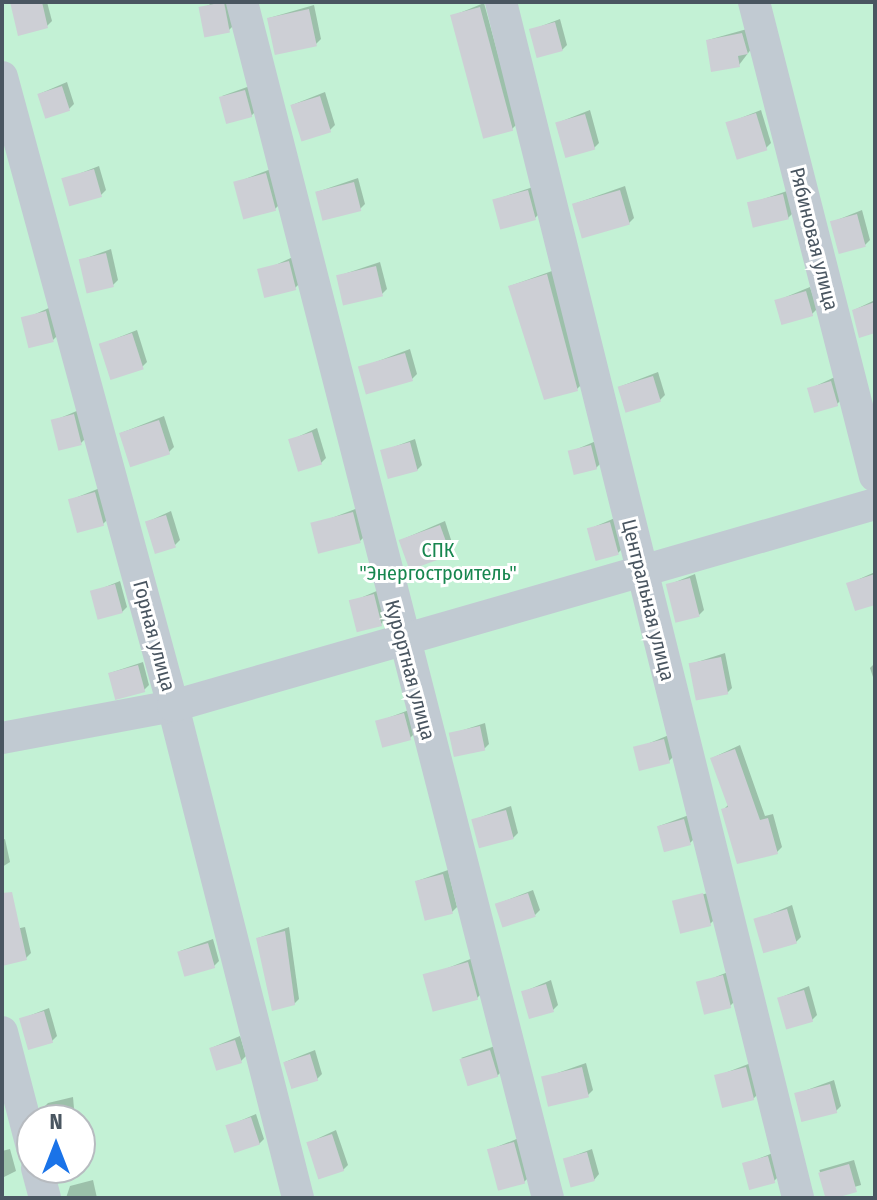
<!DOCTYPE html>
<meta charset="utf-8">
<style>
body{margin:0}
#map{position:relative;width:877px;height:1200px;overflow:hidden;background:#f5f3f3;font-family:"Fira Sans Condensed",sans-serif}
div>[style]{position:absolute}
.green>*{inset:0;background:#c3f1d5}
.shadow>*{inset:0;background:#0003;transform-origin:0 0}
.building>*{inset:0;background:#cdcfd5;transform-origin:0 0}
.minor>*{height:32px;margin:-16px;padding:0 16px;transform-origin:16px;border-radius:16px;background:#c1cad2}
span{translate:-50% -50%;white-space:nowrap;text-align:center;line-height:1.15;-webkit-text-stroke:6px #fff;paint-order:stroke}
.street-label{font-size:20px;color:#4a5661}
.park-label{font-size:20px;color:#17864f}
.frame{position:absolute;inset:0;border:4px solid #4a5661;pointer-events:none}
.north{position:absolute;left:16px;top:1104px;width:80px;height:80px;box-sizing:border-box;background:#fff;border:2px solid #b7bbc0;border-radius:50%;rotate:0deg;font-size:22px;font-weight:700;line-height:32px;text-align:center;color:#4a5661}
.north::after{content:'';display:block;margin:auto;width:28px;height:36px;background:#1a73e8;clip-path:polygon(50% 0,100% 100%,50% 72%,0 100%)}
</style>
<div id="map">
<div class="green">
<div style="clip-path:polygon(evenodd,2px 2px,875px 2px,875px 1198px,2px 1198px,2px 2px,32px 1120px,80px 1120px,80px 1168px,32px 1168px,32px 1120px)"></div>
</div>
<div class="shadow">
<div style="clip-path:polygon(12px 2px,47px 2px,52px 21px,47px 26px)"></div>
<div style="clip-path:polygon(214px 2px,229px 2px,234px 25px,229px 30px,202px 9px)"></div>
<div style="clip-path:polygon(484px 3px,517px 124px,512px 129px,452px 16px)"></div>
<div style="clip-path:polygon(314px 5px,321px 39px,316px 44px,269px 18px)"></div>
<div style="clip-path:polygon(560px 19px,567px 45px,562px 50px,531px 30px)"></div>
<div style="clip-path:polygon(747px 29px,752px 48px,739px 65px,708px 40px)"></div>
<div style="clip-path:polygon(67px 82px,74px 104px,69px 109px,39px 94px)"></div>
<div style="clip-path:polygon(250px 86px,256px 111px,251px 116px,222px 96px)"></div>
<div style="clip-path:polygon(325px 92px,335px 125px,330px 130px,292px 105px)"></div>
<div style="clip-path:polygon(590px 110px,599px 143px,594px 148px,557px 123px)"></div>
<div style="clip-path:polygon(761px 110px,771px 143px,766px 148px,728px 123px)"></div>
<div style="clip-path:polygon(99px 166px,106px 190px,101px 195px,63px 180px)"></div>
<div style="clip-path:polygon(271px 169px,280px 204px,275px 209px,235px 183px)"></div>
<div style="clip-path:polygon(358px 178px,365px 204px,360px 209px,317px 192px)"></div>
<div style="clip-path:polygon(625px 186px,634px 218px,629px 223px,574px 204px)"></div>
<div style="clip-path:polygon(533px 187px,540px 213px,535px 218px,494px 200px)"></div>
<div style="clip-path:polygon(787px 191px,793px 213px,788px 218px,749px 204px)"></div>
<div style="clip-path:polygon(862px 210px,870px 240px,865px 245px,832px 222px)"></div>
<div style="clip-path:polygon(111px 249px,118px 280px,113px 285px,81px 260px)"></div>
<div style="clip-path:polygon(293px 257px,300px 283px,295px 288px,260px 272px)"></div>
<div style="clip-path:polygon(380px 262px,387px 289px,382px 294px,338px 276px)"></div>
<div style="clip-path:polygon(552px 271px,582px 384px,577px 389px,510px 286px)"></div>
<div style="clip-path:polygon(810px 287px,817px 309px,812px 314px,776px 301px)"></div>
<div style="clip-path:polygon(875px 300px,875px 331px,854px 310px)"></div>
<div style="clip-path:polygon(51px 307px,58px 335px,53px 340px,24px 319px)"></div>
<div style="clip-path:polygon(137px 330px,147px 362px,142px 367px,102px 344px)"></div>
<div style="clip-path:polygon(410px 349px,417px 374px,412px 379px,360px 368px)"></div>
<div style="clip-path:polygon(658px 372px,665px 395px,660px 400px,619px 387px)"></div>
<div style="clip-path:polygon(835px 377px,842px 399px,836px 405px,809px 389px)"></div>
<div style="clip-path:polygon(79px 410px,86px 438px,81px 443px,53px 421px)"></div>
<div style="clip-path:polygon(164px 416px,174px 447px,169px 452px,121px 433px)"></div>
<div style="clip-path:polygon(317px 428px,326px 458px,321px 463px,291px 440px)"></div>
<div style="clip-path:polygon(415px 439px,422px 465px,417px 470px,383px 451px)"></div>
<div style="clip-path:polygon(596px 441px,601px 463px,596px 468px,570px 452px)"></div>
<div style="clip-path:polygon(100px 488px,108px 519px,103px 524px,70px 500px)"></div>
<div style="clip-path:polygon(358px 508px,365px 536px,360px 541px,313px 525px)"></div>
<div style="clip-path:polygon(171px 511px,180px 540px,175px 545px,147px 522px)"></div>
<div style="clip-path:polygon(615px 518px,623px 548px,618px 553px,589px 529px)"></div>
<div style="clip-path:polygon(445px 521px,454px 549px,449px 554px,401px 540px)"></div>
<div style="clip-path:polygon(875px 572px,875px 603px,848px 584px)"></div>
<div style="clip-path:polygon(695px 574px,704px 610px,699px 615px,668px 585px)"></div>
<div style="clip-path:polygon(120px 581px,127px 607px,122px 612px,93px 592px)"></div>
<div style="clip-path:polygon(379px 590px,386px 619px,381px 624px,351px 602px)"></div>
<div style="clip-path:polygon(725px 653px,732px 688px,727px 693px,691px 664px)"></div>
<div style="clip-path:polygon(143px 662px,149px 685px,144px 690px,110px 673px)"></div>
<div style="clip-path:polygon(875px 663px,875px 683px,870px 668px)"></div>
<div style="clip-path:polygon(409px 710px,415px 733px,410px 738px,377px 722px)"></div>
<div style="clip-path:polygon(485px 723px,489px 744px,484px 749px,451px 734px)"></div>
<div style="clip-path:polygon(669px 735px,674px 756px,669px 761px,635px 749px)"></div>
<div style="clip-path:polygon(740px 745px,765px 816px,773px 814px,782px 847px,777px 852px,723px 810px,729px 804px,712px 758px)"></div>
<div style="clip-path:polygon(511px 806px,518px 833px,513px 838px,473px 820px)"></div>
<div style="clip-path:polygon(689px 815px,695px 838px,690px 843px,659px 826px)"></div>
<div style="clip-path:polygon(5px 839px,10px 862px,2px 867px,2px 840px)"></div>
<div style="clip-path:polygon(448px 870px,457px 907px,452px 912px,417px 881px)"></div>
<div style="clip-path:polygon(533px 890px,540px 910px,535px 915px,497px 904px)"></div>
<div style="clip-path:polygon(708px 893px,715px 919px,710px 924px,675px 902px)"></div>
<div style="clip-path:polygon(792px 905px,801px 937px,796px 942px,756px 920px)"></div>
<div style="clip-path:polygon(25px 927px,31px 953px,26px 958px,2px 958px,2px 932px)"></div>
<div style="clip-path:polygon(289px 927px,299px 999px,294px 1004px,258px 938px)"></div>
<div style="clip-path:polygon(213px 939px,219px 961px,214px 966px,180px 951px)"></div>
<div style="clip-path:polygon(473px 958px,482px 993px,477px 998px,425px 977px)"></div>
<div style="clip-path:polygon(728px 972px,735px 1001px,730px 1006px,698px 984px)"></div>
<div style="clip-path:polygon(551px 980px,558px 1005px,553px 1010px,523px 992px)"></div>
<div style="clip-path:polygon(809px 986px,817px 1015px,812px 1020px,779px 998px)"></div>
<div style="clip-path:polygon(49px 1008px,57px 1036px,52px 1041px,21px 1019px)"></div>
<div style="clip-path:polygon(240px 1036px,246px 1056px,241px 1061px,211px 1048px)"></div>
<div style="clip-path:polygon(495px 1046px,502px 1071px,497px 1076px,461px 1058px)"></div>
<div style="clip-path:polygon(315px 1050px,322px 1074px,317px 1079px,285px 1062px)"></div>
<div style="clip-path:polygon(586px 1063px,593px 1090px,588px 1095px,543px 1078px)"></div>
<div style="clip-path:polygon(751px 1063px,758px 1094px,753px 1099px,717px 1076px)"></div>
<div style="clip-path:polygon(834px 1080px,841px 1106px,836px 1111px,796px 1094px)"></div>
<div style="clip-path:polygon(73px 1097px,75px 1120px,47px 1120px,43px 1108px,48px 1103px)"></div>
<div style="clip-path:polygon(256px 1114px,264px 1139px,259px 1144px,228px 1126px)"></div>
<div style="clip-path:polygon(336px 1130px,348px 1165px,343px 1170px,308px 1143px)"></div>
<div style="clip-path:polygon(519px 1138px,529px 1177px,524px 1182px,489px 1150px)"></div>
<div style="clip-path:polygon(10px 1149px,16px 1171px,2px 1178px,2px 1151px)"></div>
<div style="clip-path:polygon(592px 1149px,599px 1174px,594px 1180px,565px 1159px)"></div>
<div style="clip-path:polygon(773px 1153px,779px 1176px,774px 1181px,744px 1164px)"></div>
<div style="left:854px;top:1160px;width:26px;height:36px;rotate:74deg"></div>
<div style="clip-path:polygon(93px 1180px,97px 1198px,66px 1198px,70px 1186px)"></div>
</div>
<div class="building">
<div style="clip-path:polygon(10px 2px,42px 2px,48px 28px,18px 36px)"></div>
<div style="left:224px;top:2px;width:31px;height:26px;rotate:79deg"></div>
<div style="left:480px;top:7px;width:128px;height:31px;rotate:75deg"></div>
<div style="left:309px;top:9px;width:38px;height:43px;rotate:78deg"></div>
<div style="left:555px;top:22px;width:30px;height:27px;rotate:75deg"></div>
<div style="clip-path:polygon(742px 33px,748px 54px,738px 56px,740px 67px,711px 72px,706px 40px)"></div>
<div style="left:62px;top:86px;width:26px;height:26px;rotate:72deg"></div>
<div style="left:245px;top:90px;width:28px;height:27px;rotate:75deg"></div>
<div style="left:320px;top:96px;width:38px;height:31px;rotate:73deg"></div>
<div style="left:756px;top:113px;width:39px;height:32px;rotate:73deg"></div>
<div style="left:585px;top:114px;width:37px;height:31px;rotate:74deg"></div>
<div style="left:94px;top:169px;width:29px;height:34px;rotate:74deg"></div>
<div style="left:266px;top:173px;width:39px;height:34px;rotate:75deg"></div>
<div style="left:354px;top:182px;width:30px;height:40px;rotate:76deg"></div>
<div style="left:528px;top:190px;width:31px;height:37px;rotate:75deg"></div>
<div style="left:620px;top:190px;width:36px;height:50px;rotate:74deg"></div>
<div style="left:783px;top:194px;width:26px;height:37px;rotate:77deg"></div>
<div style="left:857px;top:214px;width:34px;height:28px;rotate:75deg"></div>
<div style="left:106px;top:253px;width:35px;height:28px;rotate:77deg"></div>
<div style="left:289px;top:261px;width:30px;height:33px;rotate:76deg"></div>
<div style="left:376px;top:266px;width:31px;height:41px;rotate:77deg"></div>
<div style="clip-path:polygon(547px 274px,578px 391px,544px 400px,508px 286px)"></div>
<div style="left:806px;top:291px;width:26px;height:33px;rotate:74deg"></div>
<div style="clip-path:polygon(875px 302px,875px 333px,859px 338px,852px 310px)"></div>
<div style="left:46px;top:311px;width:32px;height:26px;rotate:76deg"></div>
<div style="left:132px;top:333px;width:38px;height:35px;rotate:72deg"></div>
<div style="left:405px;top:353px;width:29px;height:49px;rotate:74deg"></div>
<div style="left:653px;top:376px;width:27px;height:37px;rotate:73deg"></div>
<div style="left:831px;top:381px;width:26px;height:25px;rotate:74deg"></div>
<div style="left:74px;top:414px;width:32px;height:24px;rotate:76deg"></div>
<div style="left:159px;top:420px;width:36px;height:42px;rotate:72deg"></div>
<div style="left:312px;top:432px;width:34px;height:25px;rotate:73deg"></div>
<div style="left:410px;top:442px;width:30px;height:31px;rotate:75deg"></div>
<div style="left:591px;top:445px;width:25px;height:24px;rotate:76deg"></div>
<div style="left:95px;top:492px;width:35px;height:28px;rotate:75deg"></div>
<div style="left:353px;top:512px;width:32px;height:44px;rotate:76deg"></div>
<div style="left:166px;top:515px;width:34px;height:22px;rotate:73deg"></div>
<div style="left:610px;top:522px;width:34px;height:24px;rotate:75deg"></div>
<div style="left:440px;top:525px;width:32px;height:44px;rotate:70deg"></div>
<div style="clip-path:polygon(875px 574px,875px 605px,855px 611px,846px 583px)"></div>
<div style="left:690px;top:578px;width:40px;height:25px;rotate:76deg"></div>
<div style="left:115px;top:584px;width:30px;height:26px;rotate:75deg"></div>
<div style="left:374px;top:594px;width:33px;height:26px;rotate:76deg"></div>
<div style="left:721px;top:657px;width:38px;height:33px;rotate:79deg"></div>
<div style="left:138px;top:665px;width:28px;height:31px;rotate:75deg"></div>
<div style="left:404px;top:713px;width:28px;height:30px;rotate:75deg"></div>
<div style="left:480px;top:726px;width:25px;height:32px;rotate:78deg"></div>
<div style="left:664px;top:739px;width:25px;height:32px;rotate:76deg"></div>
<div style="clip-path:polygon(735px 749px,760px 820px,768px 818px,778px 854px,737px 864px,721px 809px,728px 807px,710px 758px)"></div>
<div style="left:506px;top:810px;width:30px;height:36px;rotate:75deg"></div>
<div style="left:684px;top:819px;width:27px;height:28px;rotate:75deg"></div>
<div style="left:443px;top:874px;width:41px;height:29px;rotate:76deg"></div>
<div style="clip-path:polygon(12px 892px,27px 960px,2px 966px,2px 893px)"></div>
<div style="left:528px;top:893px;width:25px;height:35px;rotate:72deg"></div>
<div style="left:703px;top:893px;width:34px;height:32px;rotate:76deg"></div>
<div style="left:787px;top:909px;width:36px;height:35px;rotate:74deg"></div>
<div style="clip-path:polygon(285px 931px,295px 1005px,272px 1011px,256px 938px)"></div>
<div style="left:208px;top:943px;width:26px;height:32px;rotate:74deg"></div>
<div style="left:468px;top:962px;width:39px;height:47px;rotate:75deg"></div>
<div style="left:723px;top:975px;width:34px;height:28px;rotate:76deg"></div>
<div style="left:546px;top:984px;width:29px;height:26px;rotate:74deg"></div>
<div style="left:804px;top:990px;width:33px;height:28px;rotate:74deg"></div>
<div style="left:44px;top:1011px;width:33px;height:26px;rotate:74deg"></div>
<div style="left:235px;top:1040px;width:24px;height:27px;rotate:73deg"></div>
<div style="left:490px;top:1050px;width:28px;height:32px;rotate:73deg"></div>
<div style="left:310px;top:1054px;width:28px;height:28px;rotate:73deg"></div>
<div style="left:582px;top:1067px;width:31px;height:42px;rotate:77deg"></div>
<div style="left:746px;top:1067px;width:34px;height:33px;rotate:76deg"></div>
<div style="left:830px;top:1084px;width:30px;height:37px;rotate:76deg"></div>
<div style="left:251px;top:1117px;width:29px;height:27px;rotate:72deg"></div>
<div style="left:332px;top:1134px;width:39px;height:27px;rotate:72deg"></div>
<div style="left:514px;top:1142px;width:43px;height:28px;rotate:75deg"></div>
<div style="left:587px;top:1152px;width:30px;height:25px;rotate:75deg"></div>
<div style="left:768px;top:1156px;width:28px;height:27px;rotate:75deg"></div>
<div style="left:849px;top:1164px;width:29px;height:32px;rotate:74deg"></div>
</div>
<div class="minor">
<div style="left:242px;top:2px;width:1235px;rotate:75.65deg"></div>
<div style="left:501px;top:2px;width:1232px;rotate:76.05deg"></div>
<div style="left:754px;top:2px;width:489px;rotate:75.7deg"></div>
<div style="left:2px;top:77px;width:652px;rotate:74.79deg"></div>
<div style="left:173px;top:706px;width:508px;rotate:75.74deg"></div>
<div style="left:2px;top:738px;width:174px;rotate:-10.6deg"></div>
<div style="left:173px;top:706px;width:730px;rotate:-16.05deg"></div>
<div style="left:2px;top:1032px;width:119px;rotate:75.4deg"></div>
<div style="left:37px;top:1168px;width:31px;rotate:75deg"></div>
</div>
<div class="street-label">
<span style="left:814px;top:239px;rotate:76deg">Рябиновая улица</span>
<span style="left:648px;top:600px;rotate:76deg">Центральная улица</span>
<span style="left:154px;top:636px;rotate:75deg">Горная улица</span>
<span style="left:410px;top:670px;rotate:75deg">Курортная улица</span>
</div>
<div class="park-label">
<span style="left:438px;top:562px">СПК<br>"Энергостроитель"</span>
</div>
<div class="frame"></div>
<div class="north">N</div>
</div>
